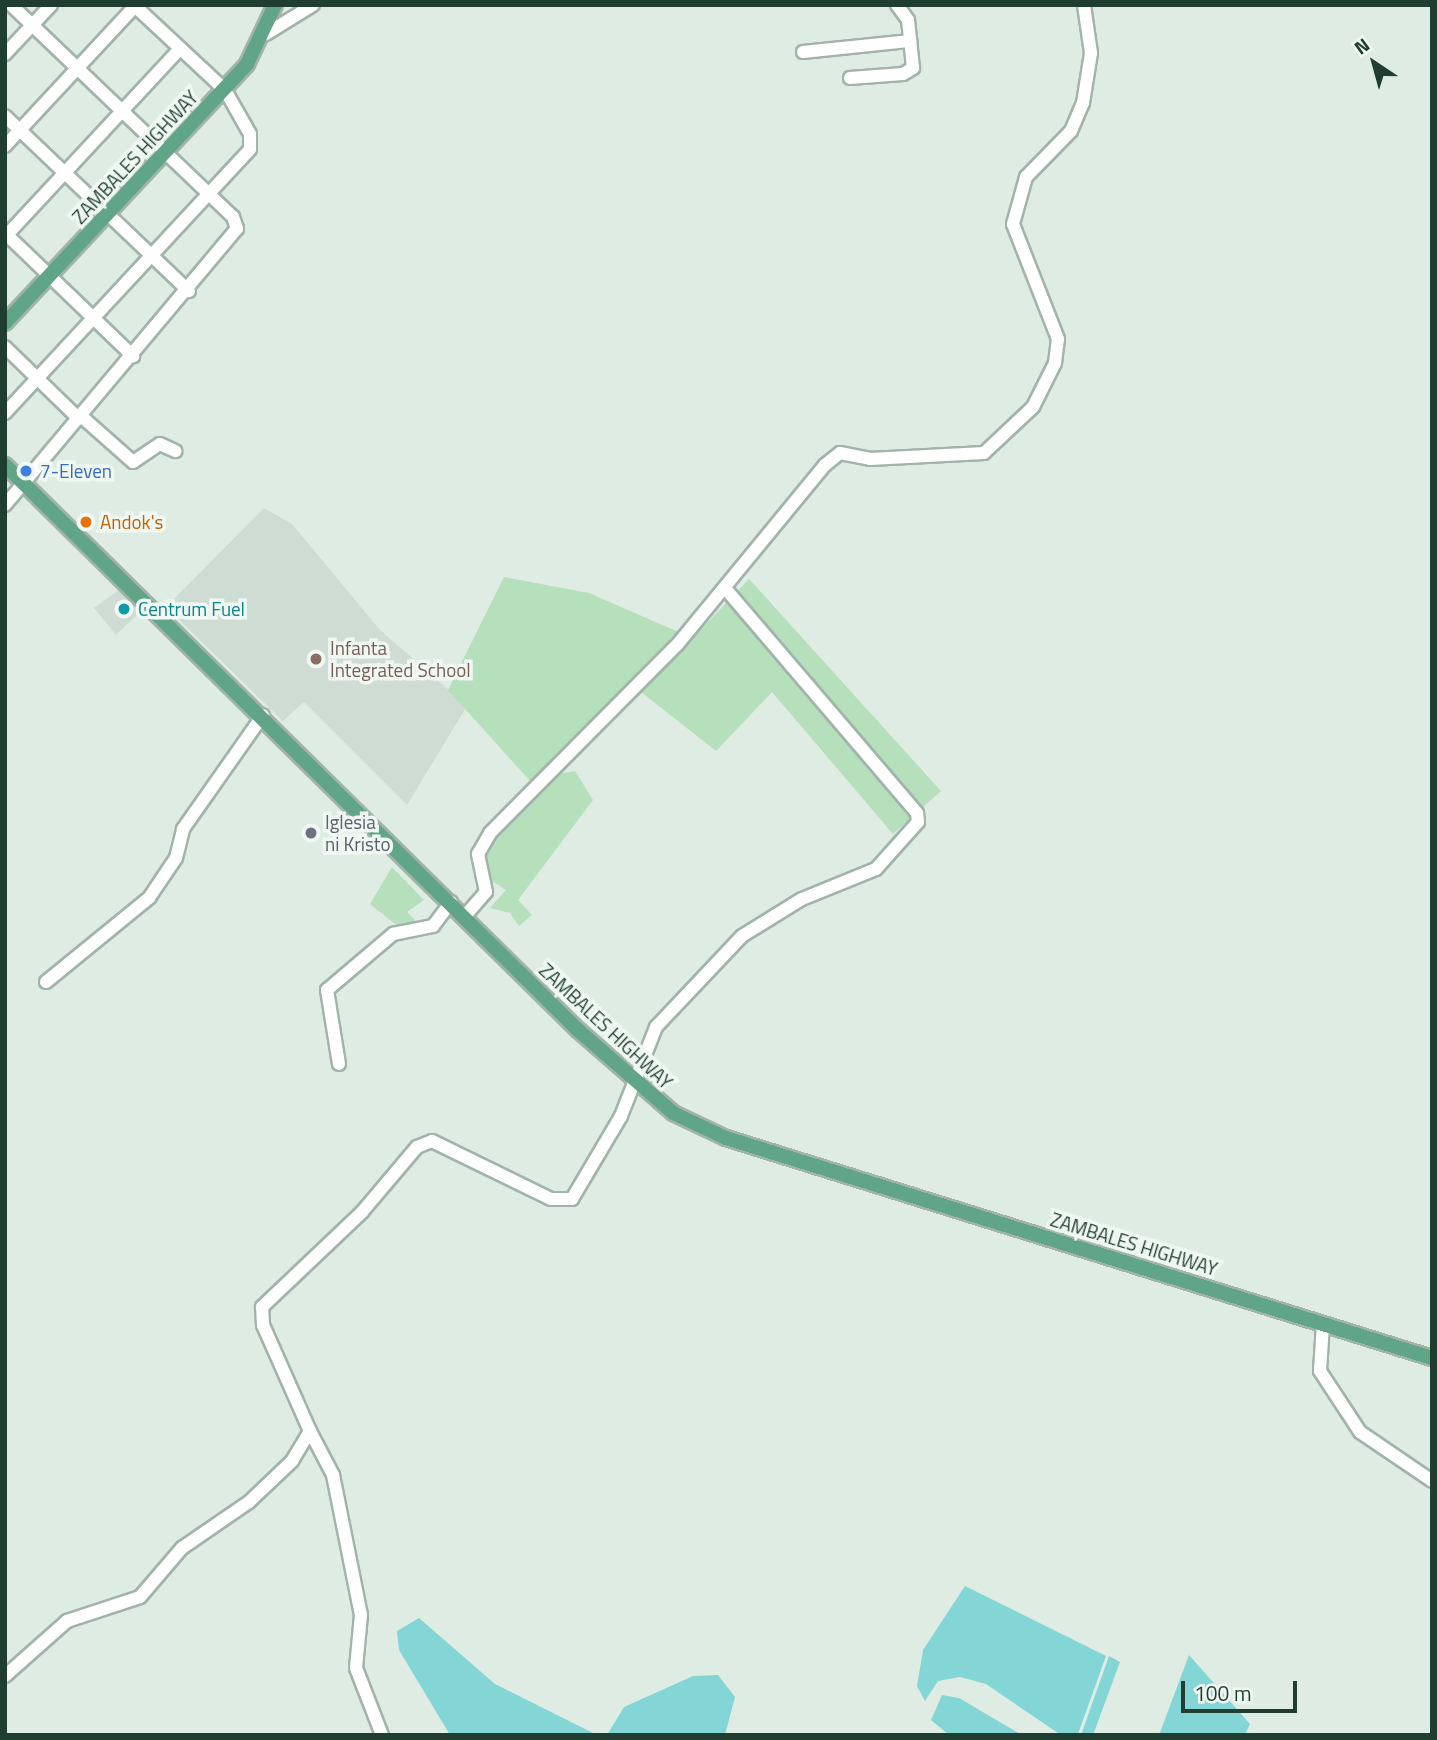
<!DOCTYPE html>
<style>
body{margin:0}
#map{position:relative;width:1437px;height:1740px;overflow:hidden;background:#dfece4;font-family:"Titillium Web",sans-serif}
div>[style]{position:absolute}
.built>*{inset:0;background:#cedcd3}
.green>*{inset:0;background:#b6dfbb}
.water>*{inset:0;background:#83d6d5}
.roads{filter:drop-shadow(2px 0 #a2b4aa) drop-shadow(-2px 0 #a2b4aa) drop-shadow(0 2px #a2b4aa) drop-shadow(0 -2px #a2b4aa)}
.minor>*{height:12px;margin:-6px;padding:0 6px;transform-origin:6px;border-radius:6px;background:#fff}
.major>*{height:14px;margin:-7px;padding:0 7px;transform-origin:7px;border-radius:7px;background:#61a588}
.dots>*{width:19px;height:19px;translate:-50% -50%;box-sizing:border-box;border:4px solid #f0f8f3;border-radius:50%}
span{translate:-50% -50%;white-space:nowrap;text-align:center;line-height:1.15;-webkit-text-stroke:7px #f0f8f3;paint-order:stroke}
.street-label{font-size:19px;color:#1f3d30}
.shop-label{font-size:19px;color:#366cbe}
.left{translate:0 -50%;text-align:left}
.food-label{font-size:19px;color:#c56008}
.culture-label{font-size:19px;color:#0d838f}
.education-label{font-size:19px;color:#785e54}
.worship-label{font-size:19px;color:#5b616d}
.frame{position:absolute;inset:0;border:7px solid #1f3d30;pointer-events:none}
.north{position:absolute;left:1339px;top:28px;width:70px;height:70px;-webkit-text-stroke:5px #f0f8f3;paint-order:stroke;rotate:324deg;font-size:19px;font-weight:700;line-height:28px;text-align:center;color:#1f3d30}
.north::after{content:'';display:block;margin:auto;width:24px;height:32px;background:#1f3d30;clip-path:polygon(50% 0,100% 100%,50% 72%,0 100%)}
.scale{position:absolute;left:1181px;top:1681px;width:116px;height:32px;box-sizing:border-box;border:4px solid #1f3d30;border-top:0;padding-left:9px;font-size:21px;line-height:24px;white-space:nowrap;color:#1f3d30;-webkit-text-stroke:5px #f0f8f3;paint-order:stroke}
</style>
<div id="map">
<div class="built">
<div style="clip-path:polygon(264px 508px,292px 524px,379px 629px,467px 706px,407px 805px,304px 702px,283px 721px,166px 607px)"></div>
<div style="clip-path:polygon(123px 587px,143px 609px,116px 635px,94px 608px)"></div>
</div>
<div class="green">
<div style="clip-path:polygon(504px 577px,589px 593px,683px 634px,531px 782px,448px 690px)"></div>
<div style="clip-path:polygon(749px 579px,941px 791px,893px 834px,772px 692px,716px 751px,641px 692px)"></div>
<div style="clip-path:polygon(575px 771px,593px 800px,518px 900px,532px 915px,519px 926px,510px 913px,490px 908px,506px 890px,489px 879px,483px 854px,531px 792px,558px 774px)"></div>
<div style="clip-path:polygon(392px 867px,424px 900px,407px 912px,415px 920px,405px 932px,370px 904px)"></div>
</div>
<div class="water">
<div style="clip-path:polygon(965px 1586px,1106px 1656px,1078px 1734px,1061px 1735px,986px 1684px,960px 1677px,938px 1681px,925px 1701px,917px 1686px,923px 1650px)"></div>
<div style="clip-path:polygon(419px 1618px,495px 1684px,597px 1735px,450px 1735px,399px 1650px,397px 1631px)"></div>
<div style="clip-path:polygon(1189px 1655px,1250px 1724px,1245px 1735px,1159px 1735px)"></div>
<div style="clip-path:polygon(1109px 1656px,1120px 1662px,1093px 1735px,1081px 1735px)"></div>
<div style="clip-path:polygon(718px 1675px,735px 1697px,725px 1735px,607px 1735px,624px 1707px,693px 1676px)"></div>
<div style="clip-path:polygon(942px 1695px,959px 1698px,1022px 1735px,949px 1735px,931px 1720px)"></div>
</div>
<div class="roads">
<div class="minor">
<div style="left:266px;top:34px;width:55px;rotate:-31.7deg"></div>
<div style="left:803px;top:52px;width:108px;rotate:-5.9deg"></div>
<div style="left:5px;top:54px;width:67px;rotate:-46.8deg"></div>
<div style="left:850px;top:78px;width:53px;rotate:-4.3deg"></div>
<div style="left:903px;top:74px;width:12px;rotate:-31deg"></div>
<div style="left:913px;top:68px;width:48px;rotate:-95.9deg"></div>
<div style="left:908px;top:20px;width:19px;rotate:-126deg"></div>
<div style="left:5px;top:116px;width:254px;rotate:43.6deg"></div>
<div style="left:5px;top:146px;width:191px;rotate:-47.1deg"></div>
<div style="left:5px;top:233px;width:178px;rotate:43.9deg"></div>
<div style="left:5px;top:237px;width:257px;rotate:-47.1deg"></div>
<div style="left:5px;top:347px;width:103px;rotate:44.2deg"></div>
<div style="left:5px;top:413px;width:360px;rotate:-47.1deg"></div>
<div style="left:250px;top:149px;width:15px;rotate:-90deg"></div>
<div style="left:250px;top:134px;width:51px;rotate:-119.6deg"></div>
<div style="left:225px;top:90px;width:125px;rotate:-137deg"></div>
<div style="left:81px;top:416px;width:69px;rotate:41.5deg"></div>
<div style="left:133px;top:462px;width:32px;rotate:-34deg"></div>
<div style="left:160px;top:444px;width:17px;rotate:25deg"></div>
<div style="left:5px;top:505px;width:361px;rotate:-50deg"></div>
<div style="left:237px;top:229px;width:13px;rotate:-108deg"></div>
<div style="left:233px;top:217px;width:307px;rotate:-136.3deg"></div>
<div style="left:465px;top:916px;width:32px;rotate:-49deg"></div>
<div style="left:486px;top:892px;width:39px;rotate:-102deg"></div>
<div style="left:478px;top:854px;width:24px;rotate:-60deg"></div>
<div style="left:490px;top:833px;width:265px;rotate:-45.2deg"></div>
<div style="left:677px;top:645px;width:233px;rotate:-50.6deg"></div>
<div style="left:825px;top:465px;width:19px;rotate:-39deg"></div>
<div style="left:840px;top:453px;width:31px;rotate:11deg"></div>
<div style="left:870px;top:459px;width:114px;rotate:-3deg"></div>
<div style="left:984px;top:453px;width:67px;rotate:-43.2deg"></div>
<div style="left:1033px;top:407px;width:49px;rotate:-63.4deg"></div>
<div style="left:1055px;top:363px;width:24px;rotate:-83deg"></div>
<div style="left:1058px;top:339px;width:123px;rotate:-111.4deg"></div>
<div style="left:1013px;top:224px;width:49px;rotate:-74.5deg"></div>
<div style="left:1026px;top:177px;width:64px;rotate:-45.6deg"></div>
<div style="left:1071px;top:131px;width:30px;rotate:-67deg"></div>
<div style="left:1083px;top:103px;width:51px;rotate:-80.9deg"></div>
<div style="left:1091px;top:53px;width:49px;rotate:-98.3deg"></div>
<div style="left:46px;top:982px;width:133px;rotate:-39.2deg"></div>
<div style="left:149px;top:898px;width:48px;rotate:-56deg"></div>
<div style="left:176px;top:858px;width:30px;rotate:-76deg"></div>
<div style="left:183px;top:829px;width:139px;rotate:-54.9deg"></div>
<div style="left:339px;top:1064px;width:75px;rotate:-99.2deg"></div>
<div style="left:327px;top:990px;width:87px;rotate:-40.3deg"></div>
<div style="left:393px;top:934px;width:41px;rotate:-11.3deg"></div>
<div style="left:433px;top:926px;width:30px;rotate:-53deg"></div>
<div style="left:1323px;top:1324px;width:47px;rotate:93.7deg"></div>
<div style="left:1320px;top:1371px;width:73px;rotate:56.7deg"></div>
<div style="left:1360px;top:1432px;width:87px;rotate:34.2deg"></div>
<div style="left:310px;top:1431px;width:50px;rotate:62.4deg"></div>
<div style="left:333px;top:1475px;width:143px;rotate:78.7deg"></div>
<div style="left:361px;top:1615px;width:53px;rotate:95.4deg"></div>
<div style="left:356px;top:1668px;width:72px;rotate:68.8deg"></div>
<div style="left:5px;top:1676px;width:83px;rotate:-41.6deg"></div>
<div style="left:67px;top:1621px;width:77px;rotate:-18.2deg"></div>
<div style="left:140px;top:1597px;width:65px;rotate:-49.4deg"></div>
<div style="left:182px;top:1548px;width:81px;rotate:-34.5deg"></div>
<div style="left:249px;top:1502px;width:59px;rotate:-43.6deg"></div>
<div style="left:292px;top:1461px;width:35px;rotate:-59deg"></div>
<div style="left:310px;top:1431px;width:116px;rotate:-113.9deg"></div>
<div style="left:263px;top:1325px;width:18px;rotate:-93deg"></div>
<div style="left:262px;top:1307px;width:138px;rotate:-43.5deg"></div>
<div style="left:362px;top:1212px;width:85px;rotate:-49.8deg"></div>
<div style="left:417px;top:1147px;width:16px;rotate:-22deg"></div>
<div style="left:432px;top:1141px;width:132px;rotate:26deg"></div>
<div style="left:551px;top:1199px;width:21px"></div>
<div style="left:572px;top:1199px;width:96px;rotate:-59.4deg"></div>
<div style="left:621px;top:1116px;width:96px;rotate:-68.5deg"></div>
<div style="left:656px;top:1027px;width:125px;rotate:-46.6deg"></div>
<div style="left:742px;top:936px;width:70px;rotate:-31.7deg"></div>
<div style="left:802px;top:899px;width:80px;rotate:-22.1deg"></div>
<div style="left:876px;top:869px;width:63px;rotate:-48.2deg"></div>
<div style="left:918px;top:822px;width:9px;rotate:-96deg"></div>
<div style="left:917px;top:813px;width:294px;rotate:-130.5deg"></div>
</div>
<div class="major">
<div style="left:5px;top:323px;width:354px;rotate:-46.9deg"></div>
<div style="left:247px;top:64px;width:65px;rotate:-64.6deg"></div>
<div style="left:5px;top:465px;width:805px;rotate:44.6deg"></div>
<div style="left:578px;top:1030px;width:126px;rotate:41.1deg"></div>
<div style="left:673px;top:1113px;width:59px;rotate:25.3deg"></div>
<div style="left:726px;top:1138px;width:739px;rotate:17.31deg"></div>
</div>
</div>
<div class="dots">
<div style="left:26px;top:471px;background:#3f7fe0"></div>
<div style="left:86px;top:522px;background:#e8710a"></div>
<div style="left:124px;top:609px;background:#0f9aa8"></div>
<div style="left:316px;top:659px;background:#8d6e63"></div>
<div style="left:311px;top:833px;background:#6b7280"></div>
</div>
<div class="street-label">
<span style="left:135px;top:157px;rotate:-47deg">ZAMBALES HIGHWAY</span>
<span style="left:606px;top:1026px;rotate:43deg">ZAMBALES HIGHWAY</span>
<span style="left:1134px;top:1244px;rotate:17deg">ZAMBALES HIGHWAY</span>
</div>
<div class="shop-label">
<span class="left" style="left:40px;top:471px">7-Eleven</span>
</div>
<div class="food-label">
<span class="left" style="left:100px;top:522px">Andok's</span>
</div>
<div class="culture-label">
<span class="left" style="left:138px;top:609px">Centrum Fuel</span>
</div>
<div class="education-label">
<span class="left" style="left:330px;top:659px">Infanta<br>Integrated School</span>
</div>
<div class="worship-label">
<span class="left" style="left:325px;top:833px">Iglesia<br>ni Kristo</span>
</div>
<div class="frame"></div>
<div class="north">N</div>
<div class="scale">100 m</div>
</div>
